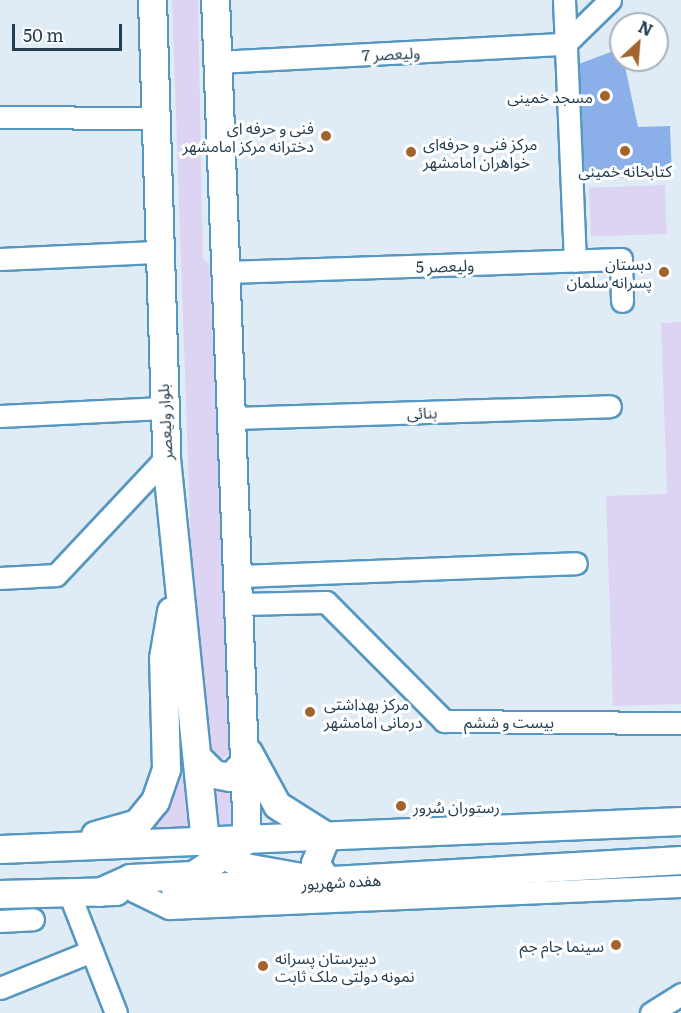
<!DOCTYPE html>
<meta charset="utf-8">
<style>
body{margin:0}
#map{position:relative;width:681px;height:1013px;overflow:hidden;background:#dfecf5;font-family:Literata,"Noto Sans Arabic",serif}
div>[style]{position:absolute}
.green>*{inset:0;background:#ddd4f4;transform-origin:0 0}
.building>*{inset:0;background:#8bb0e9}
.roads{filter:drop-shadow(2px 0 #5697c1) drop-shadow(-2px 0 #5697c1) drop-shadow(0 2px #5697c1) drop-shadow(0 -2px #5697c1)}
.minor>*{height:21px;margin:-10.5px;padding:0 10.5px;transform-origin:10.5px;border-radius:10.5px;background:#fff}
.major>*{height:27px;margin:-13.5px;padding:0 13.5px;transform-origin:13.5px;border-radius:13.5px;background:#fff}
.dots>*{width:16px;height:16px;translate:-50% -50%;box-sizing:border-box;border:3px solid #fff;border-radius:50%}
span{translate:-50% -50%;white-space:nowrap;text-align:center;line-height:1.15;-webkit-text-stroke:6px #fff;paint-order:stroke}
.street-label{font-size:16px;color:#243f51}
.poi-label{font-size:16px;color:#243f51}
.right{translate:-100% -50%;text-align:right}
.left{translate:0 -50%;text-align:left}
.north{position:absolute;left:609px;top:12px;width:60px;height:60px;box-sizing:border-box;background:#fff;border:2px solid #a7b2b9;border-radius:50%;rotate:26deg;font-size:16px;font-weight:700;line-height:24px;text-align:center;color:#243f51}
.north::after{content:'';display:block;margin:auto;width:21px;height:27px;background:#a3632c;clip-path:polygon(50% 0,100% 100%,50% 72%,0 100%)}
.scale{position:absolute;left:12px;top:24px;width:110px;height:27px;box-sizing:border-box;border:3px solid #243f51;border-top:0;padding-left:8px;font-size:18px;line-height:21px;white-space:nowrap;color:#243f51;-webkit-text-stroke:4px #fff;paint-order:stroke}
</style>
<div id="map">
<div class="green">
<div style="clip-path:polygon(172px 0,198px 0,203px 259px,209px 263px,232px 750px,223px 759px,212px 754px,209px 738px,192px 577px)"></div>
<div style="left:665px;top:185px;width:49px;height:76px;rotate:88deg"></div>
<div style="clip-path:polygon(681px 322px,681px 704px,613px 706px,606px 496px,667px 494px,661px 323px)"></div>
<div style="clip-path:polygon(176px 707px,183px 709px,191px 835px,143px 831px)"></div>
<div style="clip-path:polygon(231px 785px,232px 828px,217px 834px,214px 787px)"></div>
</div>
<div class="building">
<div style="clip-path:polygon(621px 48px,638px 127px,670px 126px,672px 176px,584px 179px,579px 64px)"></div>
</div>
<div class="roads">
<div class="minor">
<div style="left:564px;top:0;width:261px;rotate:87.6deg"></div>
<div style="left:565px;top:44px;width:63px;rotate:-44.4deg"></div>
<div style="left:218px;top:62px;width:347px;rotate:-3deg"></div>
<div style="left:0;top:117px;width:156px;rotate:0.4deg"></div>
<div style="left:0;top:259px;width:156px;rotate:-2.6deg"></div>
<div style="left:227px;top:272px;width:394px;rotate:-1.9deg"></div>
<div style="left:621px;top:259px;width:42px;rotate:88.6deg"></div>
<div style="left:0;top:416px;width:163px;rotate:-2.8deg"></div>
<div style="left:234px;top:418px;width:376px;rotate:-1.8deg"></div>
<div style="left:241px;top:576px;width:335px;rotate:-2.2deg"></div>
<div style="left:0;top:578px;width:56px;rotate:-3.1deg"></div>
<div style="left:56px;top:575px;width:161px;rotate:-46.8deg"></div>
<div style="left:242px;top:604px;width:84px;rotate:-1.4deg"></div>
<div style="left:326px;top:602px;width:168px;rotate:45.2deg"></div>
<div style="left:444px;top:721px;width:237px;rotate:0.5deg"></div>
<div style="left:134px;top:891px;width:39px;rotate:26deg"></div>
<div style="left:169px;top:908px;width:512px;rotate:-2.46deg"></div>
<div style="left:69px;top:893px;width:129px;rotate:68.6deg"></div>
<div style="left:0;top:921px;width:33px;rotate:-3deg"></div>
<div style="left:0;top:988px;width:99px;rotate:-21.9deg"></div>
<div style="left:651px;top:1013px;width:36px;rotate:-32deg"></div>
</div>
<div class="major">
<div style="left:152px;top:0;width:458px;rotate:88.2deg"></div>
<div style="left:166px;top:458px;width:387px;rotate:84.2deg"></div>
<div style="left:205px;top:843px;width:47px;rotate:31deg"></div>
<div style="left:245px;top:867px;width:84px;rotate:10.2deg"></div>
<div style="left:248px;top:752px;width:60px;rotate:61.3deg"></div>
<div style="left:277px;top:805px;width:58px;rotate:32.3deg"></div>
<div style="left:326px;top:836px;width:29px;rotate:112deg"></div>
<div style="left:315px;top:863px;width:23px;rotate:56deg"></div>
<div style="left:197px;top:757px;width:24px;rotate:45deg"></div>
<div style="left:214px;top:774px;width:16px;rotate:11deg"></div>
<div style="left:230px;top:777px;width:21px;rotate:-45deg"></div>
<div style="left:95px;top:835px;width:44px;rotate:-15.9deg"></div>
<div style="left:137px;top:823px;width:28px;rotate:-51deg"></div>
<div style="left:155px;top:801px;width:34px;rotate:-71deg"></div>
<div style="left:166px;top:769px;width:111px;rotate:-91.5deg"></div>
<div style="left:163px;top:658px;width:48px;rotate:-80.3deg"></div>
<div style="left:0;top:849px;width:682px;rotate:-2.35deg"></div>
<div style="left:175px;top:889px;width:507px;rotate:-3.28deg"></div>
<div style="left:99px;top:892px;width:34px;rotate:-24deg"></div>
<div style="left:130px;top:878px;width:63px;rotate:-2.7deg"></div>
<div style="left:193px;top:875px;width:65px;rotate:-33.7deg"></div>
<div style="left:247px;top:839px;width:840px;rotate:-92.18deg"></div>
<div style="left:0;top:894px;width:116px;rotate:-1.5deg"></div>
</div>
</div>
<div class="dots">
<div style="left:605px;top:96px;background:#a3632c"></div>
<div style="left:326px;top:136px;background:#a3632c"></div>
<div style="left:625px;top:151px;background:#a3632c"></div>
<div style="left:411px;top:152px;background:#a3632c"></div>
<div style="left:664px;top:272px;background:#a3632c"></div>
<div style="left:310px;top:712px;background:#a3632c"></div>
<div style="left:401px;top:806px;background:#a3632c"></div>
<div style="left:616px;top:945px;background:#a3632c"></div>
<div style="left:263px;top:966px;background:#a3632c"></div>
</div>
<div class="street-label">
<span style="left:391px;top:53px;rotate:-3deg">ولیعصر 7</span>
<span style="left:445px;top:265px;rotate:-2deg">ولیعصر 5</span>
<span style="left:422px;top:412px;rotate:-2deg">بنائی</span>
<span style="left:164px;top:422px;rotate:-93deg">بلوار ولیعصر</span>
<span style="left:509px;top:721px">بیست و ششم</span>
<span style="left:341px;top:881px;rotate:-3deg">هفده شهریور</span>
</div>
<div class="poi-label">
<span class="right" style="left:593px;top:96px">مسجد خمینی</span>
<span class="right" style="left:314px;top:136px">فنی و حرفه ای<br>دخترانه مرکز امامشهر</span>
<span class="left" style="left:423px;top:152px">مرکز فنی و حرفه‌ای<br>خواهران امامشهر</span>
<span style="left:625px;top:170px">کتابخانه خمینی</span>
<span class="right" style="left:652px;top:272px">دبستان<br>پسرانه سلمان</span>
<span class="left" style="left:324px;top:712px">مرکز بهداشتی<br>درمانی امامشهر</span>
<span class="left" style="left:413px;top:806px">رستوران سُرور</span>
<span class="right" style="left:604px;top:945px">سینما جام جم</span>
<span class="left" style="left:275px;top:966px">دبیرستان پسرانه<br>نمونه دولتی ملک ثابت</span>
</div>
<div class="north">N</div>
<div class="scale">50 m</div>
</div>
